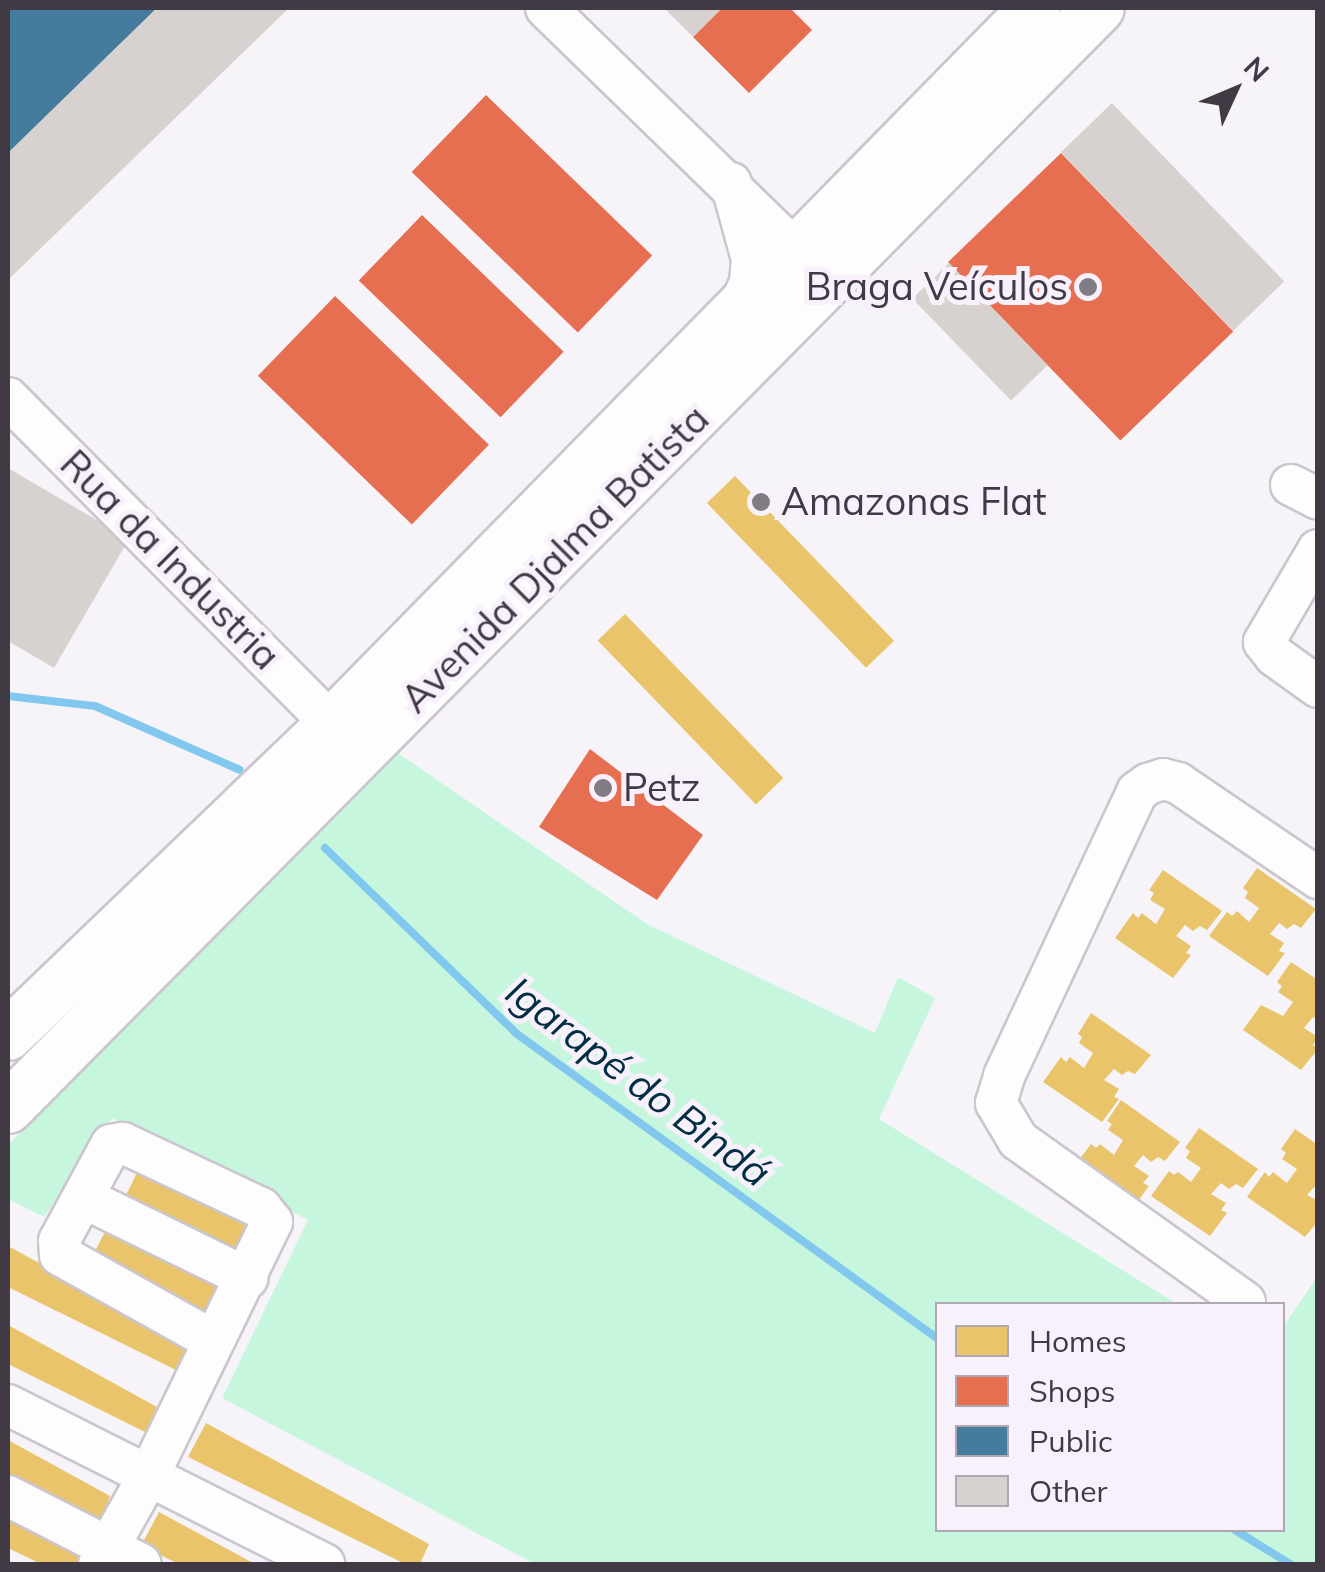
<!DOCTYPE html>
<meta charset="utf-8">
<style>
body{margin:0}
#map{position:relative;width:1325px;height:1572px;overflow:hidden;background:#f7f4f9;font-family:Mulish,sans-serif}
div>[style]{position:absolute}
.green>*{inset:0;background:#c6f7de}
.homes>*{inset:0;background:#e9c46a;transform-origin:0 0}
.shops>*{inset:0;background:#e76f51;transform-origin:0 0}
.public>*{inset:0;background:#457b9d}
.stream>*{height:8px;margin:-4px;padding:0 4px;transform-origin:4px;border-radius:4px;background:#81c7ee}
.building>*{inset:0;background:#d7d2d0;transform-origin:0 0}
.roads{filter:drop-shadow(2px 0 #cbc6ce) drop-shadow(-2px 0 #cbc6ce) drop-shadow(0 2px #cbc6ce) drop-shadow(0 -2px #cbc6ce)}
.minor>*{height:40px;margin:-20px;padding:0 20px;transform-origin:20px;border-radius:20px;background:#fefdfe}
.major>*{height:50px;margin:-25px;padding:0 25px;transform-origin:25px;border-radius:25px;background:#fefdfe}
.dots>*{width:28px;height:28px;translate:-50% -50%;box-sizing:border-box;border:5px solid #f8f1fc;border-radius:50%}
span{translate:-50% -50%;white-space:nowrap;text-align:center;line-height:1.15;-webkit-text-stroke:10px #f8f1fc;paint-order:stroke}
.poi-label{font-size:38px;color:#413a45}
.right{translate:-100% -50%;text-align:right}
.left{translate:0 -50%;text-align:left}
.street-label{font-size:38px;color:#413a45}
.water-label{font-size:40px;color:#002e43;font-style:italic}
.frame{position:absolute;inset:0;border:10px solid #413a45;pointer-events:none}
.legend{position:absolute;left:935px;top:1302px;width:350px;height:230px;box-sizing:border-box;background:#f8f1fc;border:2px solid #afa8b3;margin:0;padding:12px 18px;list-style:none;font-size:30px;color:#413a45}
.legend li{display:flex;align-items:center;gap:20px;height:50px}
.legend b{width:50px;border:2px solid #afa8b3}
.north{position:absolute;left:1185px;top:40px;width:100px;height:100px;-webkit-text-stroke:8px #f8f1fc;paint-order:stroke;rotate:46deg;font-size:28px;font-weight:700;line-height:40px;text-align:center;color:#413a45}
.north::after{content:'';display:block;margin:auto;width:35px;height:45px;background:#413a45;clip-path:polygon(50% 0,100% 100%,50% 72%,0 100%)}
</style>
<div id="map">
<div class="green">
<div style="clip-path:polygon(395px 751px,647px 924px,875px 1033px,898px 977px,935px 998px,879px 1119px,1177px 1304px,938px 1304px,938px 1530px,1282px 1530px,1283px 1327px,1317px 1277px,1317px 1564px,535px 1564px,222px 1398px,308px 1220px,112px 1118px,44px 1217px,8px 1199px,8px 1145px)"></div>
</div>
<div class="homes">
<div style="left:735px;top:476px;width:229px;height:39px;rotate:46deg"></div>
<div style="left:625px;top:614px;width:228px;height:38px;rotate:46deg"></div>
<div style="clip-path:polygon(1257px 868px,1316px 909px,1301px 928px,1294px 924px,1287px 929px,1279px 923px,1270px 934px,1284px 943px,1279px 951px,1285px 953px,1268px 976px,1209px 936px,1227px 912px,1232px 916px,1237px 911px,1249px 922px,1259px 908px,1245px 898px,1248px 892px,1243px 888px)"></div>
<div style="clip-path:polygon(1163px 870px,1222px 911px,1207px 930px,1200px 926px,1193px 931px,1185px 925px,1176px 936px,1191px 946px,1186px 953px,1191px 955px,1173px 978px,1115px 938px,1133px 913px,1138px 918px,1142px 913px,1156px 924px,1165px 909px,1150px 900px,1154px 893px,1149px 890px)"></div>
<div style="clip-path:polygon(1291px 962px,1318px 980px,1318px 1020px,1313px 1017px,1304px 1028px,1318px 1037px,1313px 1045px,1318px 1049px,1301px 1070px,1243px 1030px,1261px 1005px,1283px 1016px,1293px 1002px,1278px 992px,1282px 986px,1277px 982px)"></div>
<div style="clip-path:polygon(1091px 1013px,1151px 1055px,1135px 1074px,1128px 1071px,1122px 1075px,1114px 1069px,1104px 1080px,1119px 1089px,1114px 1097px,1119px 1099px,1102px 1122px,1043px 1082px,1061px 1057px,1066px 1062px,1070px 1057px,1084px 1068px,1093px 1053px,1079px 1043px,1082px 1037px,1078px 1034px)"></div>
<div style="clip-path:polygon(1121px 1100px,1180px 1142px,1165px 1161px,1158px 1157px,1151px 1162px,1143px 1155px,1134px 1166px,1149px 1176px,1143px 1183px,1149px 1186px,1132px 1209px,1073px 1168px,1091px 1144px,1096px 1148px,1100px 1144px,1114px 1155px,1123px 1140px,1108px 1130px,1112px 1124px,1107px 1121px)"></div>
<div style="clip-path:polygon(1199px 1128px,1258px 1169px,1243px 1188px,1236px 1184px,1229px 1189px,1221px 1183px,1211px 1194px,1226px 1203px,1221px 1210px,1227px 1213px,1210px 1236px,1151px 1196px,1169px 1171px,1174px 1175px,1178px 1172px,1191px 1182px,1201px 1168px,1186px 1158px,1190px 1151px,1185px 1148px)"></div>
<div style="clip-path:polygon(1295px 1129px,1318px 1145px,1318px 1183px,1307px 1195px,1318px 1201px,1318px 1221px,1305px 1237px,1247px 1197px,1265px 1172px,1269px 1177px,1273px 1172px,1287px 1183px,1297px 1169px,1282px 1159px,1286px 1153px,1281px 1149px)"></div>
<div style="clip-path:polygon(138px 1171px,259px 1226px,247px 1256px,126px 1195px)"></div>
<div style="clip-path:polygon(106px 1230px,226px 1286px,214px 1316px,93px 1255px)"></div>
<div style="clip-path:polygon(8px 1246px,188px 1344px,178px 1371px,8px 1287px)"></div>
<div style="clip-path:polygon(8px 1325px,157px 1407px,147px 1433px,8px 1364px)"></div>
<div style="clip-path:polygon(206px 1423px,429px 1544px,420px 1564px,405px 1564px,188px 1457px)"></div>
<div style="clip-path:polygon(8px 1440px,110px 1496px,100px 1522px,8px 1477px)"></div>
<div style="clip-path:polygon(8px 1512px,86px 1556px,83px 1564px,41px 1564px,8px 1548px)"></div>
<div style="clip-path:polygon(159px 1512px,255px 1564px,179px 1564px,141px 1546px)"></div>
</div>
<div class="shops">
<div style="clip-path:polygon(722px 8px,790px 8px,812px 30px,749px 93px,693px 37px)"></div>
<div style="left:486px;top:95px;width:231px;height:107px;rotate:44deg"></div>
<div style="left:1061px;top:153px;width:248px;height:157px;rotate:46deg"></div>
<div style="left:422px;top:215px;width:197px;height:91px;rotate:44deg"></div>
<div style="left:335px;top:296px;width:214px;height:111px;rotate:44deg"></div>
<div style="clip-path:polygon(590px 749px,703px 835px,657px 900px,539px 827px)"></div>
</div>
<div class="public">
<div style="clip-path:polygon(8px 8px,157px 8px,8px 153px)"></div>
</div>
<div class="stream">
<div style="left:8px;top:696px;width:88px;rotate:6.6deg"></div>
<div style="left:95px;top:706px;width:158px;rotate:23.8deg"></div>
<div style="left:325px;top:848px;width:267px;rotate:44.1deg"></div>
<div style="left:517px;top:1034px;width:520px;rotate:35.92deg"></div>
<div style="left:1235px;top:1530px;width:65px;rotate:31.7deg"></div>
</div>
<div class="building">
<div style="clip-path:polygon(157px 8px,289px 8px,8px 280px,8px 153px)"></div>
<div style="clip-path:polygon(664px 8px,722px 8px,693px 37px)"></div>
<div style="left:1112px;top:103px;width:248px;height:71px;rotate:46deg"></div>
<div style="left:949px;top:263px;width:142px;height:51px;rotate:46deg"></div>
<div style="clip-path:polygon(8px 468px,129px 539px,54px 668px,8px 641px)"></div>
</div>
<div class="roads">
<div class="minor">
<div style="left:546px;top:8px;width:376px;rotate:44.2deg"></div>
<div style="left:731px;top:183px;width:79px;rotate:74.6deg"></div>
<div style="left:752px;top:259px;width:24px;rotate:95deg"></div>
<div style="left:750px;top:283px;width:33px;rotate:115deg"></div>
<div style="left:8px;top:398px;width:491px;rotate:45.2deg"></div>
<div style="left:1291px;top:485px;width:30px;rotate:27deg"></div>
<div style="left:1318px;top:550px;width:107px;rotate:120.4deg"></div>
<div style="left:1264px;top:642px;width:18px;rotate:52deg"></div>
<div style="left:1275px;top:656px;width:53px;rotate:35.8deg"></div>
<div style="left:84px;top:1198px;width:182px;rotate:26.1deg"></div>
<div style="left:1245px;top:1302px;width:279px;rotate:-144.5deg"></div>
<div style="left:1018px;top:1140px;width:43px;rotate:-120.7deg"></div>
<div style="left:996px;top:1103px;width:28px;rotate:-73deg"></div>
<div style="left:1004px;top:1076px;width:314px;rotate:-64.9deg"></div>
<div style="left:1137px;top:792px;width:14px;rotate:-36deg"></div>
<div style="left:1148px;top:784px;width:16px;rotate:-18deg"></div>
<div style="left:1163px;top:779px;width:16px;rotate:15deg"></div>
<div style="left:1178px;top:783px;width:169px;rotate:34.2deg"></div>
<div style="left:8px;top:1405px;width:354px;rotate:26.7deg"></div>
<div style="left:8px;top:1496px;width:149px;rotate:27.1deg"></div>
<div style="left:99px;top:1564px;width:100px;rotate:-60.6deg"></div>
<div style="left:148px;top:1477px;width:284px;rotate:-64.1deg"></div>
<div style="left:272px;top:1222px;width:18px;rotate:-128deg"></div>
<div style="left:261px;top:1208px;width:153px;rotate:-154.8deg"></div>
<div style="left:123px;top:1143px;width:12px;rotate:171deg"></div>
<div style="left:111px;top:1145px;width:109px;rotate:118.4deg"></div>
<div style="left:59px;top:1241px;width:14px;rotate:86deg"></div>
<div style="left:60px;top:1255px;width:176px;rotate:29.2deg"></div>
</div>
<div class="major">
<div style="left:8px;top:1035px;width:451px;rotate:-43.8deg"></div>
<div style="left:333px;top:723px;width:1002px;rotate:-45.53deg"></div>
<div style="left:8px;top:1108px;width:1549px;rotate:-45.24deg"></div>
</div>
</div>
<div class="dots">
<div style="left:1088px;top:287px;background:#817b84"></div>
<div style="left:761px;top:502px;background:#817b84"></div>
<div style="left:603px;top:788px;background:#817b84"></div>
</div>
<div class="poi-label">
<span class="right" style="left:1068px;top:287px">Braga Veículos</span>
<span class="left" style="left:781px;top:502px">Amazonas Flat</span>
<span class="left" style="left:623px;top:788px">Petz</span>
</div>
<div class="street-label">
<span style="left:555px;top:559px;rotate:-45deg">Avenida Djalma Batista</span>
<span style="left:170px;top:560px;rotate:45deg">Rua da Industria</span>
</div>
<div class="water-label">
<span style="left:639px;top:1081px;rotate:37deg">Igarapé do Bindá</span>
</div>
<div class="frame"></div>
<ul class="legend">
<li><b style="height:28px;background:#e9c46a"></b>Homes</li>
<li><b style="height:28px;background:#e76f51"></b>Shops</li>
<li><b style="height:28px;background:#457b9d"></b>Public</li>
<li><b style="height:28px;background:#d7d2d0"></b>Other</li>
</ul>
<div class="north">N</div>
</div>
